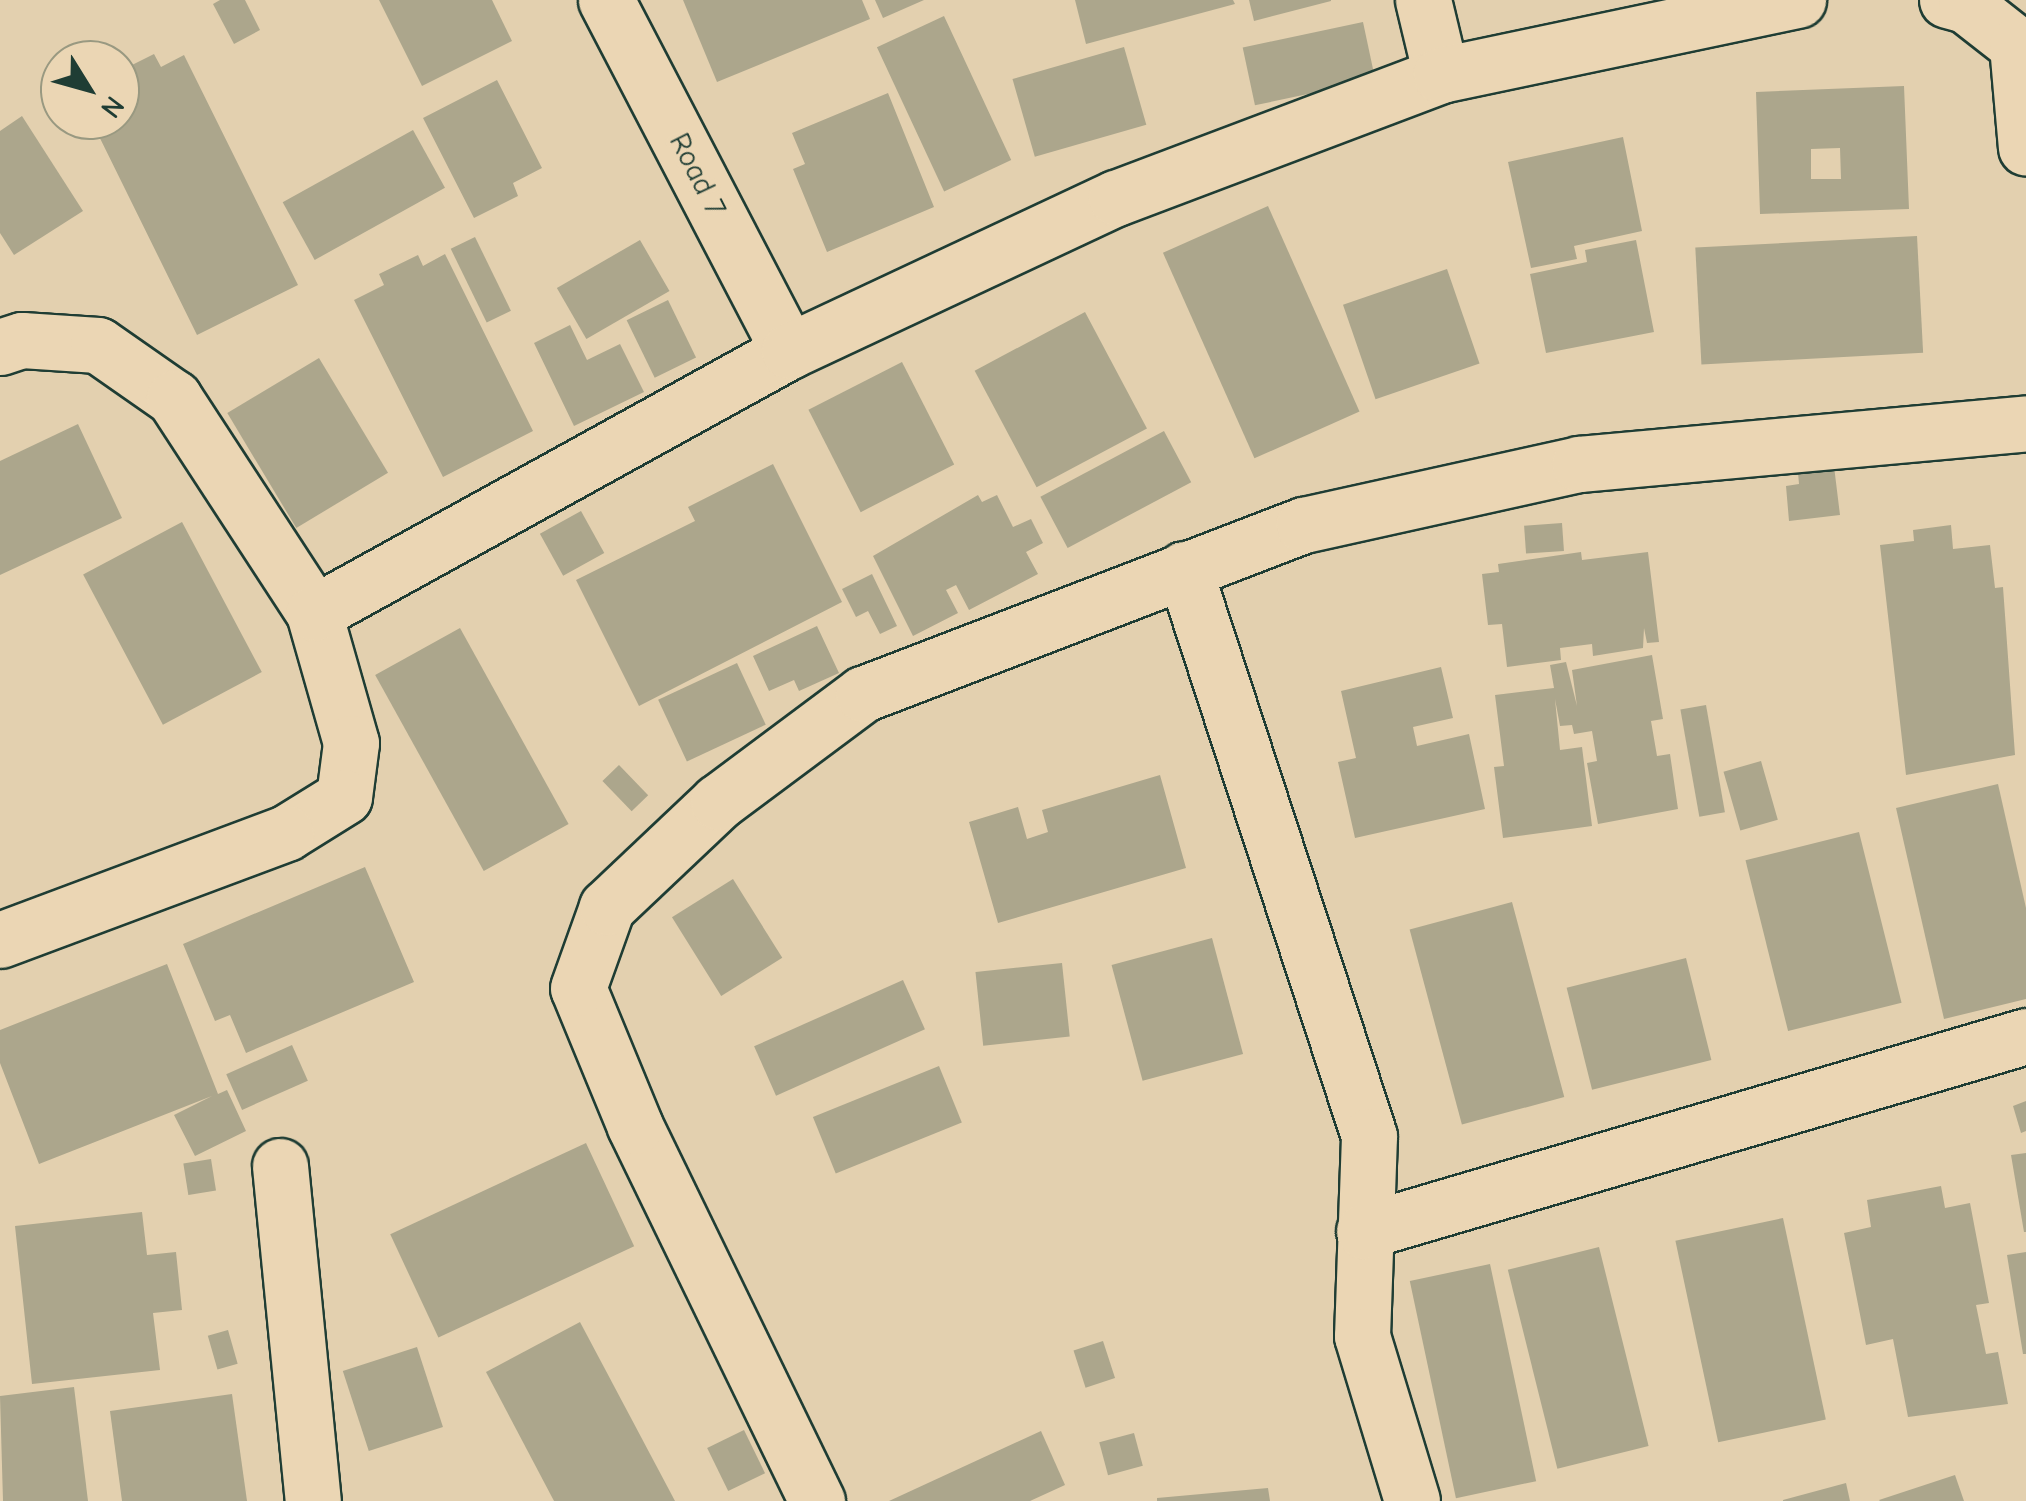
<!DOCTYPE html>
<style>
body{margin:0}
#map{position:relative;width:2026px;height:1501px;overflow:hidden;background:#e3d0af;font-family:"Comic Neue",sans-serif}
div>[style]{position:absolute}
.building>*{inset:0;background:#aca68c;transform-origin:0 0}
.roads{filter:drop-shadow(2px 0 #1f3d34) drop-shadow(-2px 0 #1f3d34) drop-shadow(0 2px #1f3d34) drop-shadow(0 -2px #1f3d34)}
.minor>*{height:55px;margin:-27.5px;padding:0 27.5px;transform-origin:27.5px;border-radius:27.5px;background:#ebd6b4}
span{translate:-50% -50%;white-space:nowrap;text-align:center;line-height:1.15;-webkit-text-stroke:9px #ebd6b4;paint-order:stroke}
.street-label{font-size:30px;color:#1f3d34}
.north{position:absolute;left:40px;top:40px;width:100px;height:100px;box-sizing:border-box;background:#ebd6b4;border:2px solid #999981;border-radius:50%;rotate:127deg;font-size:28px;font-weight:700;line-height:40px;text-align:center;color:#1f3d34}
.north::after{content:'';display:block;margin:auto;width:35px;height:45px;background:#1f3d34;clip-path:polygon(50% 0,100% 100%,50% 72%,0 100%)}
</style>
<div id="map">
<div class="building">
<div style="clip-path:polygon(220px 0,245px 0,260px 30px,234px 44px,213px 4px)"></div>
<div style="clip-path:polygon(379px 0,492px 0,512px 41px,422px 86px)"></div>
<div style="clip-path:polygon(683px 0,862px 0,870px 19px,717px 82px)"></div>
<div style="clip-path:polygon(875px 0,924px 0,883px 18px)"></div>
<div style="clip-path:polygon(1075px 0,1233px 0,1235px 4px,1086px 44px)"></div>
<div style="clip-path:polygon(1249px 0,1331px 0,1331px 1px,1254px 21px)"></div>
<div style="left:944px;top:16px;width:159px;height:74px;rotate:65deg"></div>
<div style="left:1363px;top:22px;width:59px;height:123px;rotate:78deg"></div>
<div style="left:1124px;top:47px;width:81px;height:116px;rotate:74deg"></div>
<div style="clip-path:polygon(154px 54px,161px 67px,184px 55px,298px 285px,197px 335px,91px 120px,120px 120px,120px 71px)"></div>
<div style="clip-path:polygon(497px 80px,542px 168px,513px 183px,518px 196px,474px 218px,423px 118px)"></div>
<div style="clip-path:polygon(evenodd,1904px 86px,1909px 209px,1760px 214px,1756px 92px,1904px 86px,1840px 148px,1841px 179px,1811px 179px,1811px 149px,1840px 148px)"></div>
<div style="clip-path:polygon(888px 93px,934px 207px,827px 252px,793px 169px,805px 164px,792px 133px)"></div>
<div style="clip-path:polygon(22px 116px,83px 211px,14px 255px,0 233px,0 131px)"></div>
<div style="left:413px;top:130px;width:66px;height:149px;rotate:61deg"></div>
<div style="clip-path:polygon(1623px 137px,1642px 231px,1574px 246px,1577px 259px,1531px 268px,1508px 162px)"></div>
<div style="left:1268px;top:206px;width:225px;height:115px;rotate:66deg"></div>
<div style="left:1917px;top:236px;width:117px;height:222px;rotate:87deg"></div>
<div style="left:475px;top:237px;width:82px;height:27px;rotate:64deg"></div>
<div style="left:640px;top:240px;width:59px;height:96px;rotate:60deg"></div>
<div style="clip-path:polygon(1636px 240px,1654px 332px,1546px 353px,1530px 274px,1587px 262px,1585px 250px)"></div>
<div style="clip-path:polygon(445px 254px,533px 431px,443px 477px,354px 300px,384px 285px,379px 274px,418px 255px,423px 266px)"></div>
<div style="left:1447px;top:269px;width:100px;height:110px;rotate:71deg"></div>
<div style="left:668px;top:300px;width:64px;height:46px;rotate:64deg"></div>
<div style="left:1085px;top:312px;width:132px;height:125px;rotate:62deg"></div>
<div style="clip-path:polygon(570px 325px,587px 360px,620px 344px,644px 392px,574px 426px,534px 343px)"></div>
<div style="left:319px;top:358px;width:134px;height:107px;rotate:59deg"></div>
<div style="left:902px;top:362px;width:115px;height:105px;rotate:63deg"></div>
<div style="clip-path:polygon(78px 424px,122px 518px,0 575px,0 461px)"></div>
<div style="left:1164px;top:431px;width:58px;height:140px;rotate:62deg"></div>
<div style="clip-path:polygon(1833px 458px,1840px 515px,1789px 521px,1786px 486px,1799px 484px,1797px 461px)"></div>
<div style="clip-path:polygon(773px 464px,842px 602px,639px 706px,576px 580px,695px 521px,688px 507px)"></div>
<div style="clip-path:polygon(978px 495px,982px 502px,997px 495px,1013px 527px,1031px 519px,1043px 543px,1026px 552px,1038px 574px,969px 610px,956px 585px,946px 590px,958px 613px,913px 636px,873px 556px)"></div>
<div style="left:581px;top:511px;width:48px;height:47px;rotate:61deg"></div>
<div style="left:182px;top:522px;width:170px;height:112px;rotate:62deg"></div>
<div style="left:1562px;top:523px;width:28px;height:38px;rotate:86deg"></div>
<div style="clip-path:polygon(1951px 525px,1953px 549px,1990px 545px,1995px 588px,2003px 587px,2015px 755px,1906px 775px,1880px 545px,1914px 541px,1913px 530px)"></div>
<div style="clip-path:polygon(1581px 552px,1582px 560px,1648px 552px,1659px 642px,1647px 643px,1644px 628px,1643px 648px,1593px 656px,1592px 644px,1560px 648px,1561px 660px,1507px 667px,1502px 624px,1488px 625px,1482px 574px,1499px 572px,1498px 564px)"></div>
<div style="clip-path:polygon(872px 574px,897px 626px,880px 634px,868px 611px,856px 617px,842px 589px)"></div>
<div style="clip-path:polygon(817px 626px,839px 673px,799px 691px,794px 680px,769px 691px,753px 656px)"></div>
<div style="left:460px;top:628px;width:224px;height:97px;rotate:61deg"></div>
<div style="clip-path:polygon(1652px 655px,1663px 719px,1651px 721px,1657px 756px,1670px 754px,1678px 809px,1598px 824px,1587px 763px,1597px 761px,1592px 731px,1574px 734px,1572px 725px,1560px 726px,1555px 699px,1560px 750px,1582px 747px,1592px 826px,1503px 838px,1494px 767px,1504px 766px,1495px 695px,1554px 688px,1550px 665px,1566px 662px,1577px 706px,1572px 670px)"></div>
<div style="left:737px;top:663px;width:68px;height:87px;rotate:65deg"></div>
<div style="clip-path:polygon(1441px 667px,1453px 718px,1413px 727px,1417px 746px,1469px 734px,1485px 809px,1355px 838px,1338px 762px,1356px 758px,1341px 691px)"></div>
<div style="left:1706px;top:705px;width:109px;height:26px;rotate:80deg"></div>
<div style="left:1761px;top:761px;width:61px;height:39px;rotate:74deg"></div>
<div style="left:619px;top:765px;width:42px;height:23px;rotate:46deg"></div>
<div style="clip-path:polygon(1160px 775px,1186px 868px,998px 923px,969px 822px,1018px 807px,1027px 839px,1048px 832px,1042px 810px)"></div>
<div style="clip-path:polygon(1998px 784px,2026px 908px,2026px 999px,1944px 1019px,1896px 808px)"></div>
<div style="left:1859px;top:832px;width:176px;height:117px;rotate:76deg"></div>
<div style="clip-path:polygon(365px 867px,414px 982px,246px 1053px,230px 1015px,215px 1021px,183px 944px)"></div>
<div style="left:733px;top:879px;width:93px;height:72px;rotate:58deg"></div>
<div style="left:1512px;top:902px;width:202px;height:106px;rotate:75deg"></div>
<div style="left:1212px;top:938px;width:120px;height:104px;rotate:75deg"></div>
<div style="left:1686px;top:958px;width:105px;height:123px;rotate:76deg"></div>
<div style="left:1062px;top:963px;width:74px;height:87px;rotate:84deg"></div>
<div style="clip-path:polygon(167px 964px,218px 1094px,227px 1090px,246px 1131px,195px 1156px,174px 1115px,212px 1096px,39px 1164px,0 1063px,0 1030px)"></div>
<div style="left:903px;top:980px;width:54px;height:163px;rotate:66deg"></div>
<div style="left:292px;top:1045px;width:39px;height:72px;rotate:66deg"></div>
<div style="left:939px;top:1066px;width:61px;height:136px;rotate:68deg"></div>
<div style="clip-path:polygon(2026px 1101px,2026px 1131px,2021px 1133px,2013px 1106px)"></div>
<div style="left:586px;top:1143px;width:114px;height:216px;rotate:65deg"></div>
<div style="clip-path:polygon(2026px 1153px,2026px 1232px,2024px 1232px,2011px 1155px)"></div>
<div style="left:211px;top:1159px;width:32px;height:28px;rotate:81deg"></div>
<div style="clip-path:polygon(1941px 1186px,1945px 1208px,1970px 1203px,1989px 1303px,1976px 1305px,1986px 1354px,1998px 1352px,2008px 1404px,1908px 1417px,1893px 1339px,1866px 1345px,1844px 1233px,1871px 1227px,1867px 1200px)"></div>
<div style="clip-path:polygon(142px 1212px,147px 1255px,176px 1252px,182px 1310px,153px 1313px,160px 1370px,32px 1384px,15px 1226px)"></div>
<div style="left:1783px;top:1218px;width:206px;height:110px;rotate:78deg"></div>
<div style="left:1599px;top:1247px;width:205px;height:94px;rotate:76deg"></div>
<div style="clip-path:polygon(2026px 1252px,2026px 1354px,2023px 1354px,2007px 1255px)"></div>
<div style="left:1490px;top:1264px;width:222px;height:82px;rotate:78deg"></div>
<div style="clip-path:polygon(580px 1322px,675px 1501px,554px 1501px,486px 1372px)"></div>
<div style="left:228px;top:1330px;width:35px;height:21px;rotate:74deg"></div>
<div style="left:1103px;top:1341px;width:39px;height:31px;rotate:72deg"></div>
<div style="left:417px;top:1347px;width:84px;height:78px;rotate:72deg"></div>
<div style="clip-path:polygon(74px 1387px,88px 1501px,3px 1501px,0 1396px)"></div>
<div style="clip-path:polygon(232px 1394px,247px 1501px,122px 1501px,110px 1411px)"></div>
<div style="left:744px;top:1430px;width:48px;height:41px;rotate:64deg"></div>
<div style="clip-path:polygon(1041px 1431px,1065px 1485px,1030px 1501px,889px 1501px)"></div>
<div style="left:1134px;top:1433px;width:34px;height:36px;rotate:75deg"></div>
<div style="clip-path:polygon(1955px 1475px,1964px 1501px,1880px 1501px,1879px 1500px)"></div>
<div style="clip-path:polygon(1846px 1483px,1850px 1501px,1783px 1501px,1783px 1500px)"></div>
<div style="clip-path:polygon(1268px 1488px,1270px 1501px,1157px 1501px,1157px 1498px)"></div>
</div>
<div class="roads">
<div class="minor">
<div style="left:606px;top:0;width:396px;rotate:62.5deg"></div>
<div style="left:1423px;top:0;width:77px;rotate:76.5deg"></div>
<div style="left:1947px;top:0;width:20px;rotate:15deg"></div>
<div style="left:1966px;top:5px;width:65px;rotate:38.1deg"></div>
<div style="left:2017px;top:45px;width:103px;rotate:85deg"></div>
<div style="left:0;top:347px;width:23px;rotate:-18deg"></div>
<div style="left:22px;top:340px;width:76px;rotate:3.8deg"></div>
<div style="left:98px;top:345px;width:93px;rotate:34.9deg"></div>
<div style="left:174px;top:398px;width:257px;rotate:56.9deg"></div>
<div style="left:314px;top:613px;width:135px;rotate:74.1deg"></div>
<div style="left:351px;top:743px;width:54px;rotate:97.4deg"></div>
<div style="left:344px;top:797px;width:68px;rotate:148.2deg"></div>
<div style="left:286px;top:833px;width:305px;rotate:159.5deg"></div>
<div style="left:1184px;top:569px;width:596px;rotate:71.93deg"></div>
<div style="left:1369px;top:1136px;width:200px;rotate:92deg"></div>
<div style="left:1362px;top:1336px;width:172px;rotate:73.1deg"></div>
<div style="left:314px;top:613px;width:542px;rotate:-28.88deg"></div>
<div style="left:789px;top:351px;width:361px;rotate:-25.1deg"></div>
<div style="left:1116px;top:198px;width:347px;rotate:-20.7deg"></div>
<div style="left:1441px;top:75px;width:365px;rotate:-11.9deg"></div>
<div style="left:280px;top:1166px;width:337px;rotate:84.4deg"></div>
<div style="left:1364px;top:1231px;width:690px;rotate:-16.41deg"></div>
<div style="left:817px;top:1501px;width:417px;rotate:-115.9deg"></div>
<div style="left:635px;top:1126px;width:149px;rotate:-112.4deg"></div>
<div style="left:578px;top:988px;width:86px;rotate:-70.3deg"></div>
<div style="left:607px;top:907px;width:153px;rotate:-43.4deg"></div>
<div style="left:718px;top:802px;width:181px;rotate:-36.7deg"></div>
<div style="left:863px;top:694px;width:472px;rotate:-21deg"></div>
<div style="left:1304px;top:525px;width:282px;rotate:-12.5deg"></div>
<div style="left:1579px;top:464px;width:449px;rotate:-5.2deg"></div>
</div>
</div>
<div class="street-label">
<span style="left:697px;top:175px;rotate:63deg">Road 7</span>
</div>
<div class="north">N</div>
</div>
